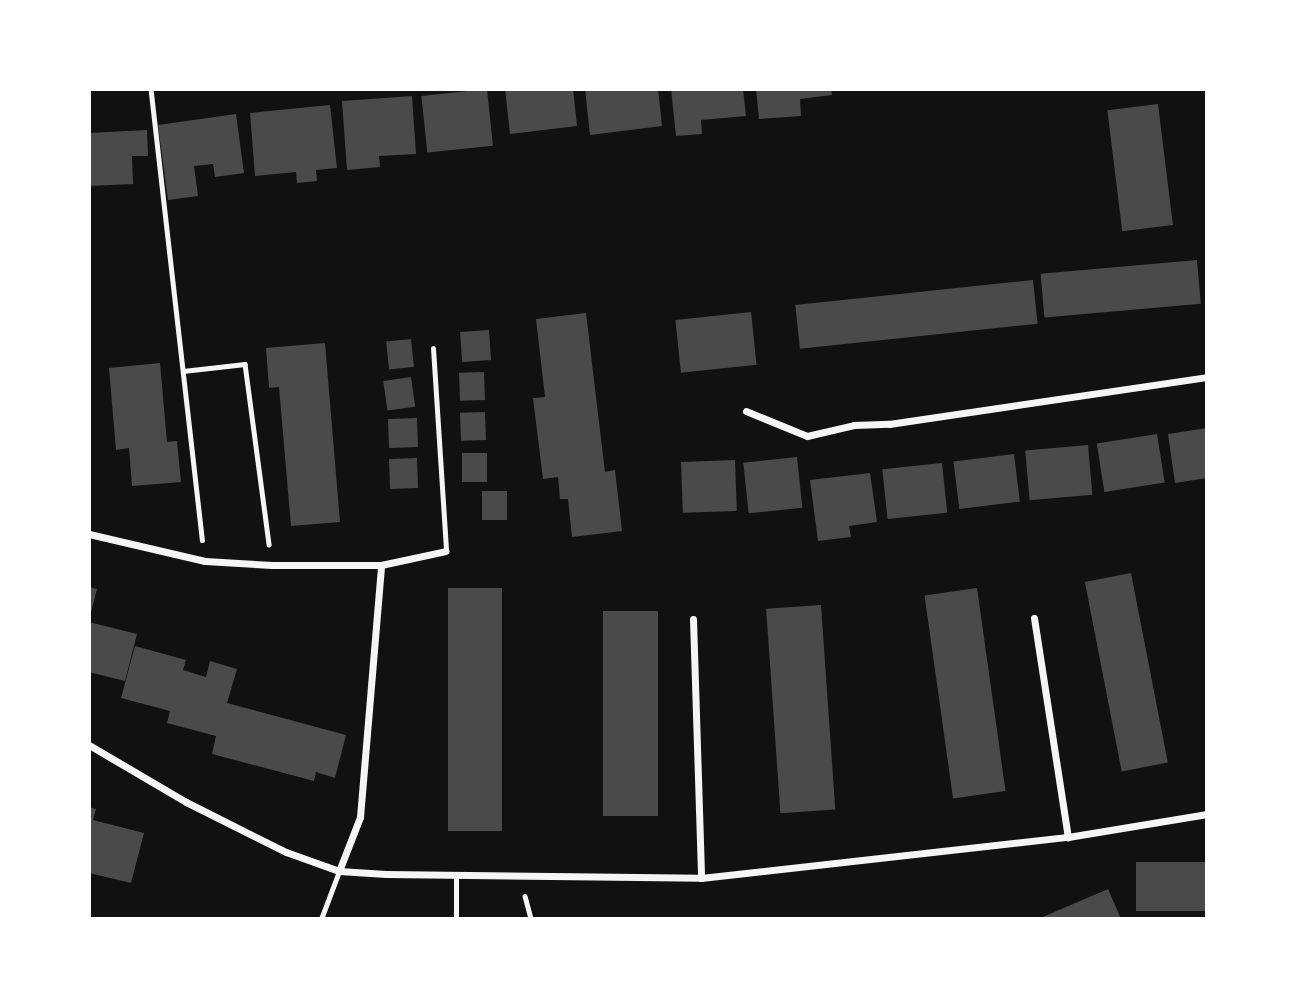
<!DOCTYPE html>
<style>
body{margin:0}
#map{position:relative;width:1296px;height:1008px;overflow:hidden;background:#111;font-family:"Varela Round",sans-serif}
div>[style]{position:absolute}
.building>*{inset:0;background:#4a4a4a;transform-origin:0 0}
.path>*{height:4.5px;margin:-2.25px;padding:0 2.25px;transform-origin:2.25px;border-radius:2.25px;background:#f5f5f5}
.service>*{height:5px;margin:-2.5px;padding:0 2.5px;transform-origin:2.5px;border-radius:2.5px;background:#f5f5f5}
.minor>*{height:7px;margin:-3.5px;padding:0 3.5px;transform-origin:3.5px;border-radius:3.5px;background:#f5f5f5}
span{translate:-50% -50%;white-space:nowrap;text-align:center;line-height:1.15;-webkit-text-stroke:7px #fff;paint-order:stroke}
.frame{position:absolute;inset:0;border:91px solid #fff;pointer-events:none}
</style>
<div id="map">
<div class="building">
<div style="left:487px;top:89px;width:57px;height:66px;rotate:84deg"></div>
<div style="clip-path:polygon(505px 89px,573px 89px,577px 126px,510px 134px)"></div>
<div style="clip-path:polygon(585px 89px,658px 89px,662px 126px,590px 135px)"></div>
<div style="clip-path:polygon(671px 89px,743px 89px,746px 116px,701px 120px,702px 134px,676px 136px)"></div>
<div style="clip-path:polygon(756px 89px,831px 89px,832px 95px,800px 99px,801px 116px,759px 119px)"></div>
<div style="clip-path:polygon(412px 96px,416px 154px,379px 156px,380px 167px,347px 170px,342px 101px)"></div>
<div style="left:1158px;top:104px;width:122px;height:51px;rotate:83deg"></div>
<div style="clip-path:polygon(330px 105px,337px 168px,316px 170px,317px 181px,297px 183px,296px 172px,255px 176px,250px 113px)"></div>
<div style="clip-path:polygon(236px 114px,244px 173px,215px 177px,213px 164px,194px 166px,198px 196px,168px 200px,158px 125px)"></div>
<div style="clip-path:polygon(147px 130px,148px 156px,132px 156px,133px 184px,89px 186px,89px 133px)"></div>
<div style="left:1197px;top:260px;width:44px;height:157px;rotate:85deg"></div>
<div style="left:1033px;top:280px;width:44px;height:239px;rotate:84deg"></div>
<div style="left:751px;top:312px;width:53px;height:76px;rotate:84deg"></div>
<div style="clip-path:polygon(586px 313px,605px 472px,615px 470px,622px 531px,572px 537px,568px 499px,560px 499px,558px 477px,543px 479px,533px 398px,545px 397px,536px 319px)"></div>
<div style="left:489px;top:330px;width:30px;height:29px;rotate:86deg"></div>
<div style="left:411px;top:339px;width:28px;height:25px;rotate:84deg"></div>
<div style="clip-path:polygon(325px 343px,340px 522px,291px 526px,279px 387px,269px 388px,266px 348px)"></div>
<div style="clip-path:polygon(160px 363px,167px 442px,177px 441px,181px 482px,132px 486px,129px 448px,116px 450px,109px 368px)"></div>
<div style="left:484px;top:372px;width:28px;height:25px;rotate:88deg"></div>
<div style="left:411px;top:377px;width:30px;height:28px;rotate:82deg"></div>
<div style="left:485px;top:412px;width:28px;height:25px;rotate:88deg"></div>
<div style="left:417px;top:418px;width:29px;height:29px;rotate:88deg"></div>
<div style="clip-path:polygon(1207px 428px,1207px 478px,1175px 483px,1168px 434px)"></div>
<div style="left:1157px;top:434px;width:49px;height:61px;rotate:81deg"></div>
<div style="left:1088px;top:445px;width:50px;height:63px;rotate:85deg"></div>
<div style="left:462px;top:453px;width:25px;height:29px"></div>
<div style="left:1014px;top:454px;width:48px;height:61px;rotate:83deg"></div>
<div style="left:797px;top:457px;width:51px;height:54px;rotate:84deg"></div>
<div style="left:417px;top:458px;width:30px;height:28px;rotate:88deg"></div>
<div style="left:735px;top:460px;width:51px;height:54px;rotate:88deg"></div>
<div style="left:942px;top:463px;width:50px;height:60px;rotate:84deg"></div>
<div style="clip-path:polygon(870px 473px,877px 522px,849px 526px,851px 537px,818px 541px,810px 480px)"></div>
<div style="left:482px;top:491px;width:25px;height:29px"></div>
<div style="left:1131px;top:573px;width:193px;height:47px;rotate:79deg"></div>
<div style="clip-path:polygon(89px 587px,97px 589px,90px 616px,89px 616px)"></div>
<div style="left:448px;top:588px;width:54px;height:243px"></div>
<div style="left:977px;top:588px;width:205px;height:53px;rotate:82deg"></div>
<div style="left:821px;top:605px;width:205px;height:55px;rotate:86deg"></div>
<div style="left:603px;top:611px;width:55px;height:205px"></div>
<div style="clip-path:polygon(89px 622px,137px 634px,125px 681px,89px 672px)"></div>
<div style="clip-path:polygon(135px 646px,186px 660px,183px 670px,206px 677px,210px 661px,237px 669px,227px 703px,346px 735px,335px 778px,316px 772px,314px 781px,212px 754px,216px 736px,167px 723px,170px 711px,121px 698px)"></div>
<div style="clip-path:polygon(89px 807px,96px 809px,93px 820px,144px 833px,131px 883px,89px 873px)"></div>
<div style="left:1207px;top:862px;width:49px;height:71px;rotate:90deg"></div>
<div style="clip-path:polygon(1108px 889px,1121px 919px,1038px 919px)"></div>
</div>
<div class="path">
<div style="left:151px;top:89px;width:454px;rotate:83.5deg"></div>
<div style="left:183px;top:371px;width:62px;rotate:-6.4deg"></div>
<div style="left:245px;top:364px;width:182px;rotate:82.4deg"></div>
<div style="left:525px;top:896px;width:24px;rotate:75deg"></div>
</div>
<div class="service">
<div style="left:433px;top:348px;width:203px;rotate:86.3deg"></div>
<div style="left:321px;top:919px;width:51px;rotate:-69.4deg"></div>
<div style="left:456px;top:919px;width:42px;rotate:-90deg"></div>
</div>
<div class="minor">
<div style="left:746px;top:411px;width:66px;rotate:22.3deg"></div>
<div style="left:807px;top:436px;width:48px;rotate:-13.2deg"></div>
<div style="left:854px;top:425px;width:35px;rotate:-2deg"></div>
<div style="left:889px;top:424px;width:321px;rotate:-8.4deg"></div>
<div style="left:89px;top:534px;width:119px;rotate:13.1deg"></div>
<div style="left:205px;top:561px;width:67px;rotate:3.4deg"></div>
<div style="left:272px;top:565px;width:109px"></div>
<div style="left:381px;top:565px;width:66px;rotate:-12.2deg"></div>
<div style="left:1034px;top:618px;width:222px;rotate:81.2deg"></div>
<div style="left:693px;top:619px;width:259px;rotate:88.2deg"></div>
<div style="left:89px;top:745px;width:113px;rotate:30.4deg"></div>
<div style="left:186px;top:802px;width:112px;rotate:26.6deg"></div>
<div style="left:286px;top:852px;width:56px;rotate:19.7deg"></div>
<div style="left:339px;top:871px;width:47px;rotate:3.7deg"></div>
<div style="left:386px;top:874px;width:315px;rotate:0.7deg"></div>
<div style="left:701px;top:878px;width:369px;rotate:-6.4deg"></div>
<div style="left:1068px;top:837px;width:141px;rotate:-9.4deg"></div>
<div style="left:339px;top:871px;width:58px;rotate:-68.7deg"></div>
<div style="left:360px;top:817px;width:253px;rotate:-85.2deg"></div>
</div>
<div class="frame"></div>
</div>
